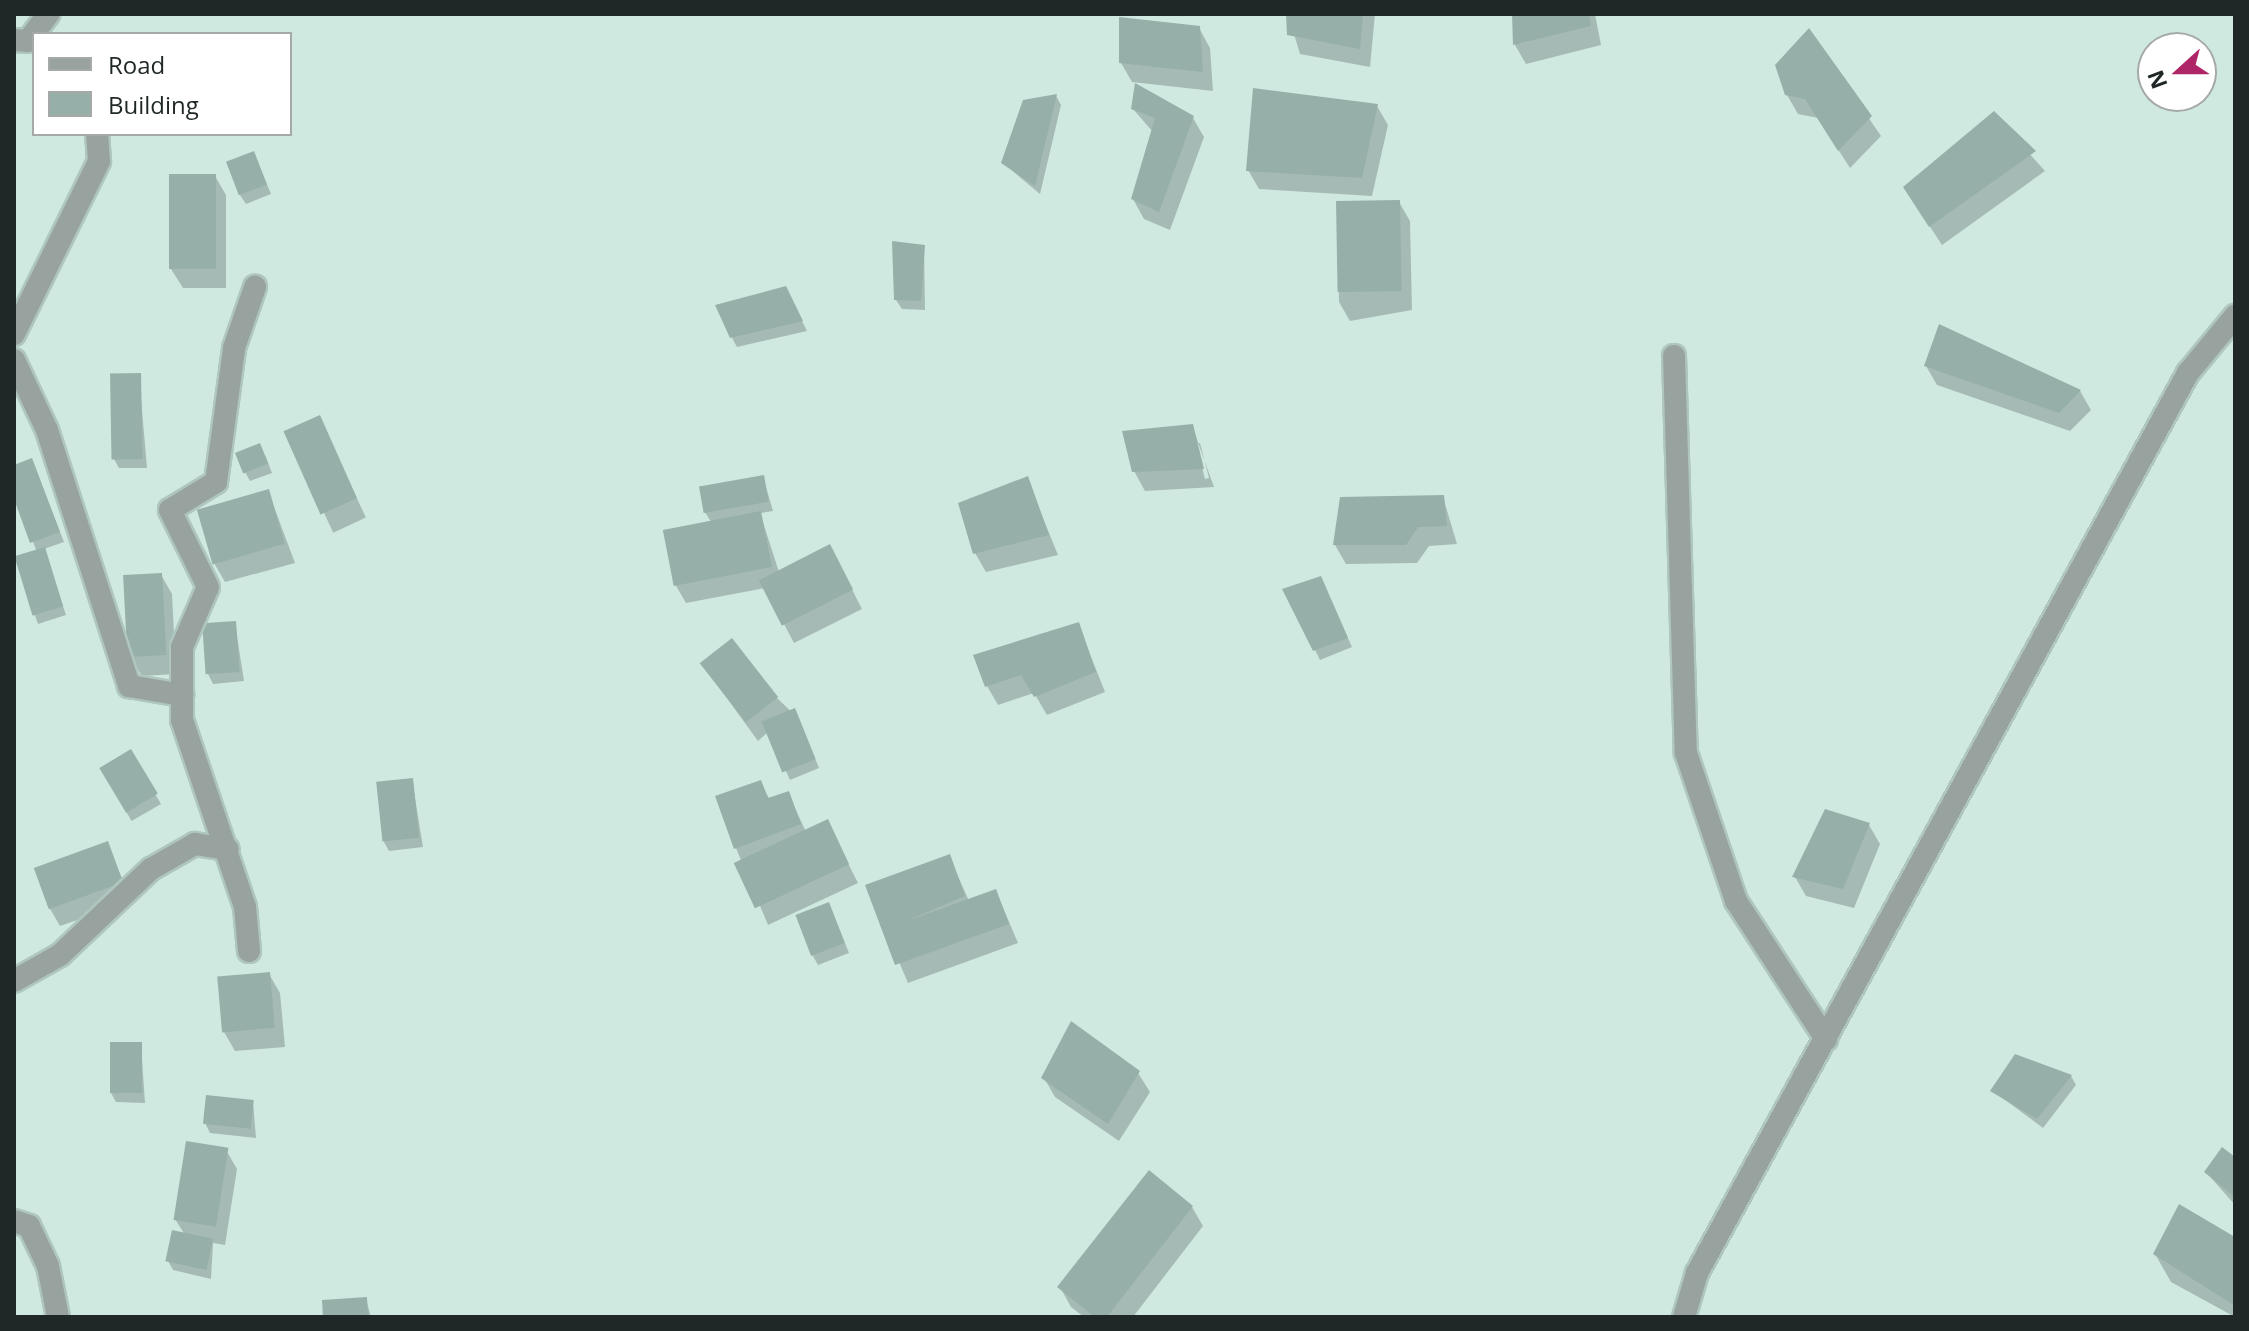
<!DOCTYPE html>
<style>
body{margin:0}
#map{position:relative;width:2249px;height:1331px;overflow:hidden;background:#cfe9e1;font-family:"Open Sans",sans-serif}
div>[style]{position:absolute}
.shadow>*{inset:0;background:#0003;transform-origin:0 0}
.building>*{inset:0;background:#96afa8;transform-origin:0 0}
.roads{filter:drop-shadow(2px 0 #afc6bf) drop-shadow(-2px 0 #afc6bf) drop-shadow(0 2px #afc6bf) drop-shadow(0 -2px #afc6bf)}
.minor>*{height:22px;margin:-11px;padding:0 11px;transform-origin:11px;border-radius:11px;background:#98a3a0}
span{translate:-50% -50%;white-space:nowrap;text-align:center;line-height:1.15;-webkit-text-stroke:7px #fff;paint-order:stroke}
.frame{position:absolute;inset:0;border:16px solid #1f2826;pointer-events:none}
.legend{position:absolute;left:32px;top:32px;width:260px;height:104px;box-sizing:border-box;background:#fff;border:2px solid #a5a9a8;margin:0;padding:10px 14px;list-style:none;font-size:24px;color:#1f2826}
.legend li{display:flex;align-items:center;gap:16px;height:40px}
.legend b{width:40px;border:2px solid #a5a9a8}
.north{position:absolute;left:2137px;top:32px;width:80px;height:80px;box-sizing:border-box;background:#fff;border:2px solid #a5a9a8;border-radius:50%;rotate:249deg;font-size:22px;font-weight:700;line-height:32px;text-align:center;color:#1f2826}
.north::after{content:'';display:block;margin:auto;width:28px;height:36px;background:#ae2568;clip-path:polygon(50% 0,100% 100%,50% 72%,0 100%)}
</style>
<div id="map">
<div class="shadow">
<div style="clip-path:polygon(1288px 14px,1375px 14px,1370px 67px,1300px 54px)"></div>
<div style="clip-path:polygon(1514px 14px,1595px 14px,1601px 45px,1526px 64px,1515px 45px)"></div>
<div style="clip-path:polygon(1199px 28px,1210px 48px,1213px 91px,1132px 82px,1121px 63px)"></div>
<div style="clip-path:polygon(1809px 31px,1881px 136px,1850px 168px,1818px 118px,1798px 114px,1787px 95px)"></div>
<div style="clip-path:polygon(1056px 96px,1061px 105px,1040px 194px,1003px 163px)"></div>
<div style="clip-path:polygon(1377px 106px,1388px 125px,1372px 196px,1259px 189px,1248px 170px)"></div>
<div style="clip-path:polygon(1133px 109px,1193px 118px,1204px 137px,1170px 230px,1144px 219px,1133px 199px,1153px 132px)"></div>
<div style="clip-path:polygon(1994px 114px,2045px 171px,1942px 245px,1917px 207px)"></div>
<div style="clip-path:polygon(258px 163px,271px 194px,246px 204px,240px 195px)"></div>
<div style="clip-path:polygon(215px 176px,226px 195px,226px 288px,183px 288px,171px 269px)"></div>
<div style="clip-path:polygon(1399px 202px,1410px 221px,1412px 310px,1350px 321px,1339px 302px,1338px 205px)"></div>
<div style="clip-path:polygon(924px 247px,925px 310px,902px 309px,896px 300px)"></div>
<div style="clip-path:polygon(790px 297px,807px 331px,737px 347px,732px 338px)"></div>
<div style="clip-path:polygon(1926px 366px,2080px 391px,2091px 410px,2070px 431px,1937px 385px)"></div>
<div style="clip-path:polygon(139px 375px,147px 468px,119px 468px,114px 459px)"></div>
<div style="left:319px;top:417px;width:111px;height:36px;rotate:65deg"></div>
<div style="clip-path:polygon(evenodd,1192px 426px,1214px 487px,1145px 491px,1134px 471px,1192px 426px,1196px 443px,1200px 443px,1209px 478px,1205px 479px,1196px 443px)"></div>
<div style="clip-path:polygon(265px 455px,272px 473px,250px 481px,245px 472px)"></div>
<div style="clip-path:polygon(32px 460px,64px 542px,44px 549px,66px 615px,38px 624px,15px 558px,37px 552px,14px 494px,14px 467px)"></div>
<div style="clip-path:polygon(763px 477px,773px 511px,760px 513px,779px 572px,840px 566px,862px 609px,794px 643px,765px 588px,686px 603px,675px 584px,711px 522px,705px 512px)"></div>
<div style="clip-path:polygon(1027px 479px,1058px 555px,986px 572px,975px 553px)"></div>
<div style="clip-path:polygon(268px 491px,295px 563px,225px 582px,214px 563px)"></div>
<div style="clip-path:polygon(1443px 497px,1457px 544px,1429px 546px,1417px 563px,1346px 564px,1335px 545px)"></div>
<div style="clip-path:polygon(161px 575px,172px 594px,176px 674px,142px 676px,130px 657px)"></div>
<div style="clip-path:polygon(1325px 587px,1352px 647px,1320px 660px,1285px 590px)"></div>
<div style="clip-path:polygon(235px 623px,244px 681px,213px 684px,208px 674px)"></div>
<div style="clip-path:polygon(1078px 624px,1105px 692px,1047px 715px,1034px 693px,998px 705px,987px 686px)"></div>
<div style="clip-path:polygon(702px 664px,777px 698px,799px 719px,819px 768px,790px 780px,768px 732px,758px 741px)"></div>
<div style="left:131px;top:752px;width:60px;height:34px;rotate:60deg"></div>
<div style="clip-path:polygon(412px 780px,423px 847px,389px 851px,384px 842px)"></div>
<div style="clip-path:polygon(760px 782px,770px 800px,788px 793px,806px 832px,827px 822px,858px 883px,768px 925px,736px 848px)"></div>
<div style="clip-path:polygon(1869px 825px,1880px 844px,1854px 908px,1806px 896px,1795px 877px)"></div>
<div style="clip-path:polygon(107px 844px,132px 901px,60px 926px,49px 907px)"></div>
<div style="clip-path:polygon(949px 856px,969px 901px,996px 891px,1018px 943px,908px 983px,867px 886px)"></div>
<div style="clip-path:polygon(829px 904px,849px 953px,818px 965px,813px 956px)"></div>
<div style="clip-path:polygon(269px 974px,280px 993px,285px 1047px,235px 1051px,224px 1032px)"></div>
<div style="clip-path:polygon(141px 1044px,145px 1103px,116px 1102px,111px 1093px)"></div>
<div style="clip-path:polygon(1138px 1073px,1150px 1092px,1119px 1141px,1055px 1097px,1044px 1078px)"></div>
<div style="clip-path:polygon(2071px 1076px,2076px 1085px,2043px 1128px,1993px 1091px)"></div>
<div style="clip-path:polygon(253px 1102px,256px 1138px,210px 1133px,205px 1123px)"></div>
<div style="clip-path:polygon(226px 1150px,237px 1169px,225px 1245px,213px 1243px,211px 1279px,173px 1270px,168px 1261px,185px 1235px,175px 1219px)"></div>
<div style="clip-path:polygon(2235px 1159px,2235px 1205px,2206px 1172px)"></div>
<div style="clip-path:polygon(1192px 1207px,1203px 1226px,1133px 1317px,1084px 1317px,1071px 1307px,1060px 1287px)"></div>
<div style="clip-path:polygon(2235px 1239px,2235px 1317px,2171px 1282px,2155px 1254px)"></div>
<div style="clip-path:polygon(366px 1299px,371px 1317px,325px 1317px)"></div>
</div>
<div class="building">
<div style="clip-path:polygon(1286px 14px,1363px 14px,1360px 49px,1287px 35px)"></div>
<div style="clip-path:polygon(1512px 14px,1589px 14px,1591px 26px,1513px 45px)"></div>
<div style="clip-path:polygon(1119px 17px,1200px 26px,1203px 72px,1119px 63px)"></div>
<div style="clip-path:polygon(1809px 28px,1872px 116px,1838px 151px,1805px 99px,1785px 95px,1775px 65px)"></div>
<div style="clip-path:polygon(1135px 83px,1194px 116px,1159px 212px,1131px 199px,1155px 118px,1131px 109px)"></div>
<div style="clip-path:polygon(1253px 88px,1378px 104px,1362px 178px,1246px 171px)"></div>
<div style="clip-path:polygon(1057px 94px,1035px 186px,1001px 163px,1023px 100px)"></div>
<div style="clip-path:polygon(1994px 111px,2036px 151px,1929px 227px,1903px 187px)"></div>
<div style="left:254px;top:151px;width:36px;height:30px;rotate:69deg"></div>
<div style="left:169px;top:174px;width:47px;height:95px"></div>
<div style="left:1400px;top:200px;width:91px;height:64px;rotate:89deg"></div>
<div style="clip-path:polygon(892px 241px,925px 245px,921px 301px,894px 300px)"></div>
<div style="clip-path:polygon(786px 286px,803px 321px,730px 338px,715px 305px)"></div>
<div style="clip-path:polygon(1939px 324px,2081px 390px,2059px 413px,1924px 366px)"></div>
<div style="left:141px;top:373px;width:86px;height:31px;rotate:89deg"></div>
<div style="left:320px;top:415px;width:91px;height:40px;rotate:66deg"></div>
<div style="clip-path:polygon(1193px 424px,1204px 469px,1132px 472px,1122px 431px)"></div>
<div style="left:260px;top:443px;width:22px;height:27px;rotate:68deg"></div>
<div style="clip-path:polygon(32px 458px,60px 532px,30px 543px,14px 499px,14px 465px)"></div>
<div style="left:764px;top:475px;width:27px;height:66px;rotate:80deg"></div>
<div style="clip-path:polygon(1028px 476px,1049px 535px,973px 554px,958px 503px)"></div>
<div style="left:269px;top:489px;width:57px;height:75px;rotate:74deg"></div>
<div style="clip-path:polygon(1444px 495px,1447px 526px,1418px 527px,1406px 545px,1333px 545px,1340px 497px)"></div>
<div style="left:761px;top:511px;width:57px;height:100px;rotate:79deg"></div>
<div style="left:830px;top:544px;width:51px;height:80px;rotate:63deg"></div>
<div style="left:45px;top:547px;width:62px;height:32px;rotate:73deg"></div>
<div style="left:162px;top:573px;width:82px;height:39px;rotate:87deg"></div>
<div style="clip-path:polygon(1321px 576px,1348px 638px,1313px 651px,1282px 589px)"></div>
<div style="left:236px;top:621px;width:51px;height:34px;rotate:86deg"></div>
<div style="clip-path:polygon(1079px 622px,1096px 672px,1034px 697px,1021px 675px,985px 687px,973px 655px)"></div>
<div style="left:732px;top:638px;width:75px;height:41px;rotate:52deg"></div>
<div style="left:795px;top:708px;width:55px;height:36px;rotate:68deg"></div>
<div style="left:131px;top:749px;width:52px;height:37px;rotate:59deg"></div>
<div style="left:413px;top:778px;width:60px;height:37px;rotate:84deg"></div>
<div style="clip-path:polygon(761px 780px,768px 798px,789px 791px,801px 824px,734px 849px,715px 796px)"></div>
<div style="clip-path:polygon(1825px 809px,1870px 823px,1843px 889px,1792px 877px)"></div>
<div style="left:828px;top:819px;width:50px;height:104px;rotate:65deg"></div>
<div style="left:108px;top:841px;width:44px;height:79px;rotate:70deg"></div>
<div style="clip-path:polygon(950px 854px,965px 896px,904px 922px,996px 889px,1009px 924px,895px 965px,865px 885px)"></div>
<div style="left:829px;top:902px;width:44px;height:36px;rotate:69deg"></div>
<div style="left:270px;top:972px;width:56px;height:53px;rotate:85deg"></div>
<div style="clip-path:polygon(1071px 1021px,1140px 1071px,1108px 1124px,1041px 1078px)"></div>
<div style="left:110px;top:1042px;width:32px;height:51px"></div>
<div style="clip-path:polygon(2015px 1054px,2072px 1075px,2037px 1119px,1990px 1091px)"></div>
<div style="left:206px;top:1095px;width:48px;height:29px;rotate:6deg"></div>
<div style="left:186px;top:1141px;width:43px;height:80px;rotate:9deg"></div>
<div style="clip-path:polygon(2222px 1147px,2235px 1157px,2235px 1197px,2204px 1172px)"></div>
<div style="clip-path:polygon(1149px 1170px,1193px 1206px,1107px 1317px,1095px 1317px,1057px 1287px)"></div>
<div style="clip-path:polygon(2179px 1204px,2235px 1237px,2235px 1306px,2153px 1254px)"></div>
<div style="left:172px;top:1230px;width:42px;height:32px;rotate:12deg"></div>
<div style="clip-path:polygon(367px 1297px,368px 1317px,323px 1317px,322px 1300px)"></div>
</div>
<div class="roads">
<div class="minor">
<div style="left:14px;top:40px;width:14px;rotate:4deg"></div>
<div style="left:28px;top:41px;width:34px;rotate:-53deg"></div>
<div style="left:14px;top:334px;width:193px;rotate:-63.8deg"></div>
<div style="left:99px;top:161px;width:27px;rotate:-94deg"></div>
<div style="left:1674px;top:356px;width:397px;rotate:88.3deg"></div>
<div style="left:1686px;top:753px;width:156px;rotate:71.3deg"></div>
<div style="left:1736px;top:901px;width:165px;rotate:56.9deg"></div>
<div style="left:14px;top:360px;width:77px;rotate:64.8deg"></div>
<div style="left:47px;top:430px;width:269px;rotate:72.2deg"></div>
<div style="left:129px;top:686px;width:54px;rotate:9.6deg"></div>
<div style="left:249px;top:951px;width:44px;rotate:-95.2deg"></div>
<div style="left:245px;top:907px;width:197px;rotate:-108.6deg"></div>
<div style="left:182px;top:720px;width:73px;rotate:-90deg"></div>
<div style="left:182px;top:647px;width:65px;rotate:-66.6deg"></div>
<div style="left:208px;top:587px;width:86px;rotate:-116.3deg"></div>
<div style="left:170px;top:510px;width:54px;rotate:-31.3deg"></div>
<div style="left:216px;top:482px;width:135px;rotate:-82.3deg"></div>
<div style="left:234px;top:348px;width:65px;rotate:-71deg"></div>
<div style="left:14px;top:981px;width:53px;rotate:-29.5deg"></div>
<div style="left:60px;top:955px;width:125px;rotate:-43.4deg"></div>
<div style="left:151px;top:869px;width:51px;rotate:-29.6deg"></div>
<div style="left:195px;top:844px;width:33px;rotate:9deg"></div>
<div style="left:14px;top:1221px;width:16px;rotate:18deg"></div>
<div style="left:29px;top:1226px;width:44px;rotate:64.6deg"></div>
<div style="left:48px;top:1266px;width:52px;rotate:78.9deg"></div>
<div style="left:1684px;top:1317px;width:46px;rotate:-73.5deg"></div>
<div style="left:1697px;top:1273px;width:1025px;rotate:-61.39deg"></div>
<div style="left:2188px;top:373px;width:74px;rotate:-50.5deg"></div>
</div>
</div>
<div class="frame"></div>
<ul class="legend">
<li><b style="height:10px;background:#98a3a0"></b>Road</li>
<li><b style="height:22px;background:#96afa8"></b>Building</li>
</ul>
<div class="north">N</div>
</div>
